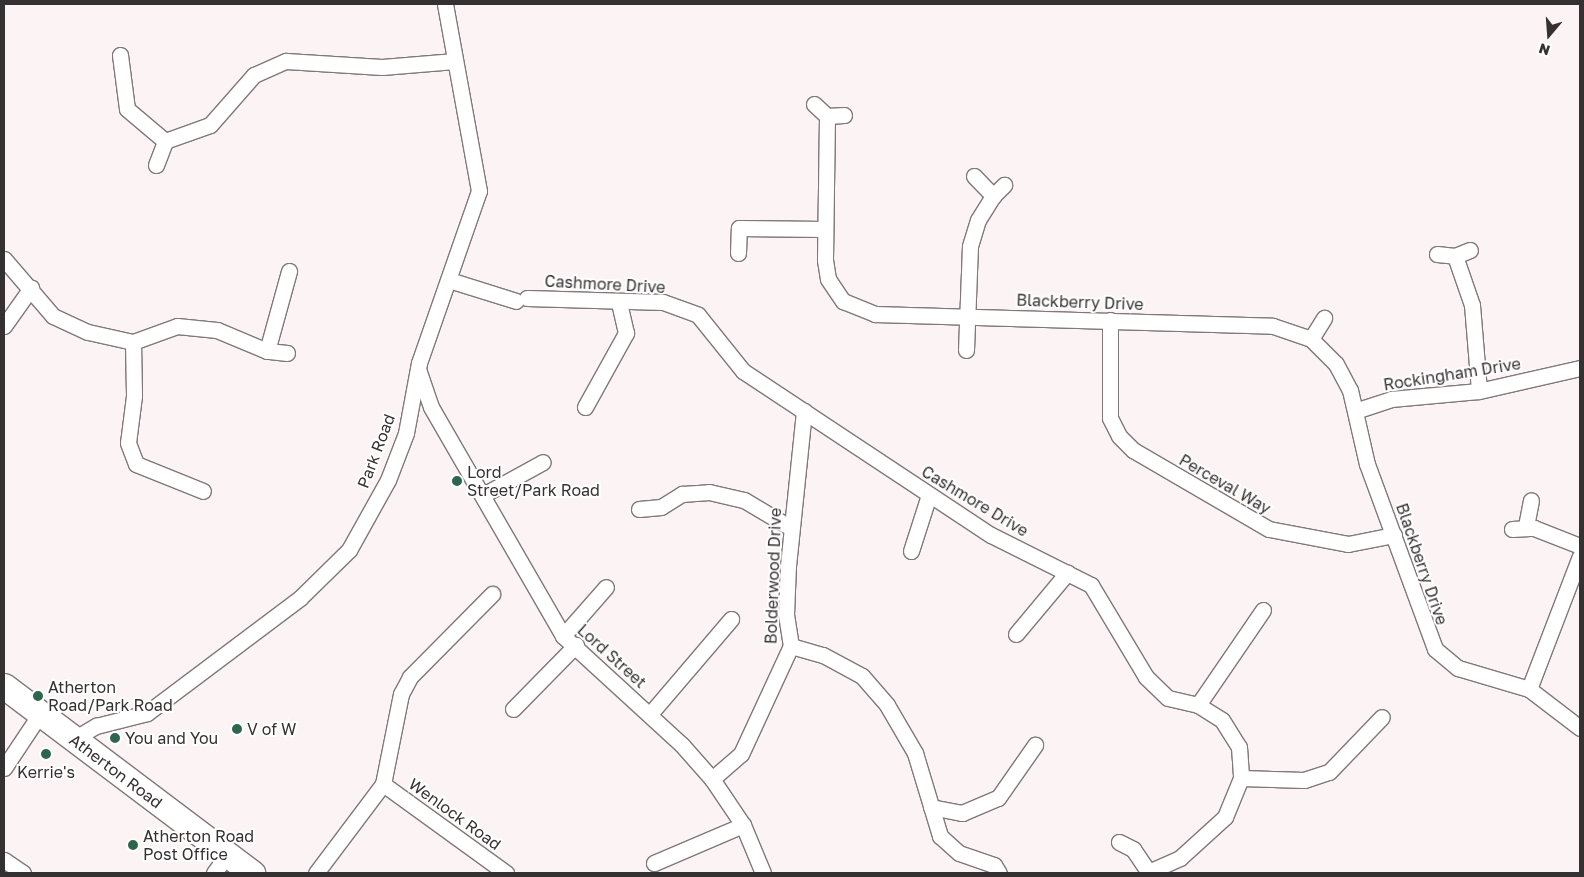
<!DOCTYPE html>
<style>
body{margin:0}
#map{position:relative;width:1584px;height:877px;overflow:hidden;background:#fcf4f4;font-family:"Golos Text",sans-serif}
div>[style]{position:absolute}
.roads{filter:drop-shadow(1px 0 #807879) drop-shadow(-1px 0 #807879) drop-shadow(0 1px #807879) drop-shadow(0 -1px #807879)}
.minor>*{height:15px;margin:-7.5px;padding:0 7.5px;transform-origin:7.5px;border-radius:7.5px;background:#fff}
.trunk>*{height:25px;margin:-12.5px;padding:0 12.5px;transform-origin:12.5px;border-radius:12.5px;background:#fff}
.dots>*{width:14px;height:14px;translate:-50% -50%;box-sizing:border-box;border:2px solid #fff;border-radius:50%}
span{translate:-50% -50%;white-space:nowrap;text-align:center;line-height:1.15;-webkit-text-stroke:4px #fff;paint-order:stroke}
.street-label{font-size:16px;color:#353132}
.poi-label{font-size:16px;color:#353132}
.left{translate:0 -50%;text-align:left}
.frame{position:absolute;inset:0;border:5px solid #353132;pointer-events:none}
.north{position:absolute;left:1524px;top:10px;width:50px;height:50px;-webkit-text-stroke:4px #fff;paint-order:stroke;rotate:198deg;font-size:14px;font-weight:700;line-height:20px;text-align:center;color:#353132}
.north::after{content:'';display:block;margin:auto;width:18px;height:22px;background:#353132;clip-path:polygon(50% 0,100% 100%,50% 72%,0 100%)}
</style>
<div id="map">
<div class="roads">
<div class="minor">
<div style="left:120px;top:55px;width:54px;rotate:82.6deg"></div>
<div style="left:127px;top:109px;width:50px;rotate:40.1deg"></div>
<div style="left:165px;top:141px;width:48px;rotate:-19.6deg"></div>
<div style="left:210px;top:125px;width:67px;rotate:-48.7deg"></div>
<div style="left:254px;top:75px;width:35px;rotate:-24deg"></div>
<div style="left:286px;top:61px;width:96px;rotate:3.6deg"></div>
<div style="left:382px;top:67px;width:73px;rotate:-4.7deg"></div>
<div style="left:814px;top:104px;width:18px;rotate:43deg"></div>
<div style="left:827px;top:116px;width:17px;rotate:-3deg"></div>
<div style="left:827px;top:116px;width:144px;rotate:90.8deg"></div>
<div style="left:825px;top:260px;width:19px;rotate:81deg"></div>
<div style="left:828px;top:279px;width:27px;rotate:56deg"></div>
<div style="left:843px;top:301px;width:35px;rotate:22deg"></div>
<div style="left:875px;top:314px;width:398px;rotate:1.7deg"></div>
<div style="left:1273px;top:326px;width:40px;rotate:18.9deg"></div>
<div style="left:1311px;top:339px;width:35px;rotate:45deg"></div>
<div style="left:1336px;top:364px;width:30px;rotate:62deg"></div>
<div style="left:1350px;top:390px;width:76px;rotate:77.1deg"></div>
<div style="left:1367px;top:464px;width:197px;rotate:69.8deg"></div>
<div style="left:1435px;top:649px;width:30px;rotate:40deg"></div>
<div style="left:1458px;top:668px;width:74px;rotate:16.5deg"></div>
<div style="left:1529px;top:689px;width:64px;rotate:37.4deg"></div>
<div style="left:156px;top:165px;width:26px;rotate:-69deg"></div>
<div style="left:974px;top:176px;width:28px;rotate:46deg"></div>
<div style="left:993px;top:196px;width:16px;rotate:-45deg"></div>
<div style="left:738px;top:253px;width:25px;rotate:-88deg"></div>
<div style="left:739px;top:228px;width:85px;rotate:0.7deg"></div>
<div style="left:1437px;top:254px;width:18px;rotate:6deg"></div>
<div style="left:1455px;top:256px;width:16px;rotate:-22deg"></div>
<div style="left:1455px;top:256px;width:52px;rotate:70.9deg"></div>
<div style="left:1472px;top:305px;width:86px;rotate:85.3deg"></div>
<div style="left:4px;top:259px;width:75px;rotate:49.3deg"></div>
<div style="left:53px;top:316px;width:38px;rotate:25deg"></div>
<div style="left:88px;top:332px;width:46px;rotate:12.5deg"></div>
<div style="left:133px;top:342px;width:47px;rotate:-20deg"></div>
<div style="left:177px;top:326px;width:40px;rotate:5.7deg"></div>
<div style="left:217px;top:330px;width:54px;rotate:22.8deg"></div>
<div style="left:449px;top:280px;width:70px;rotate:17.4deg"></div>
<div style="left:527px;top:298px;width:136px;rotate:1.7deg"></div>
<div style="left:663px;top:302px;width:37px;rotate:20deg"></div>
<div style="left:698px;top:315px;width:72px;rotate:51.2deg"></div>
<div style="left:743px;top:371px;width:297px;rotate:33.5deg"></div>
<div style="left:991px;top:535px;width:112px;rotate:26.6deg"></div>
<div style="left:1091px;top:585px;width:107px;rotate:59.1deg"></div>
<div style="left:1146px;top:677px;width:30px;rotate:44deg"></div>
<div style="left:1168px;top:698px;width:31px;rotate:13deg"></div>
<div style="left:1198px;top:705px;width:28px;rotate:32deg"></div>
<div style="left:1222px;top:720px;width:32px;rotate:58deg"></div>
<div style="left:1239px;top:747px;width:31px;rotate:86deg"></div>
<div style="left:1241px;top:778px;width:42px;rotate:112.3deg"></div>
<div style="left:1225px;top:817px;width:61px;rotate:137.7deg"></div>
<div style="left:1180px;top:858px;width:36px;rotate:156deg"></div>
<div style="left:1110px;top:320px;width:98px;rotate:90deg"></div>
<div style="left:1110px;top:418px;width:20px;rotate:63deg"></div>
<div style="left:1119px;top:436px;width:20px;rotate:45deg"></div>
<div style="left:1133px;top:450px;width:157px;rotate:30.2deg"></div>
<div style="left:1269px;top:529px;width:80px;rotate:10.8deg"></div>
<div style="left:1348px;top:544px;width:47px;rotate:-11.1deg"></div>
<div style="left:4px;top:326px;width:47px;rotate:-54.6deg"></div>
<div style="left:1311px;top:339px;width:25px;rotate:-58deg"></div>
<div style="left:133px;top:342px;width:54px;rotate:88.9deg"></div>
<div style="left:134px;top:396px;width:47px;rotate:97.3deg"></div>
<div style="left:128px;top:443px;width:22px;rotate:69deg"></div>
<div style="left:136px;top:464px;width:72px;rotate:21.9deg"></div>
<div style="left:966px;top:350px;width:104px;rotate:-87.8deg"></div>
<div style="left:970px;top:246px;width:27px;rotate:-73deg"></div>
<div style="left:978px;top:220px;width:28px;rotate:-58deg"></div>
<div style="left:287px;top:353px;width:20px;rotate:-174deg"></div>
<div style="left:267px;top:351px;width:83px;rotate:-74.6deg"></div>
<div style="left:418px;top:369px;width:40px;rotate:71.1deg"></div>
<div style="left:431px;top:407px;width:264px;rotate:60deg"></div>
<div style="left:563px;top:636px;width:161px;rotate:42.5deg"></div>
<div style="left:682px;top:745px;width:45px;rotate:48.6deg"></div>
<div style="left:712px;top:779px;width:55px;rotate:56deg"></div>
<div style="left:743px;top:825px;width:52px;rotate:67.4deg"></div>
<div style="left:585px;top:407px;width:85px;rotate:-61deg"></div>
<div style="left:626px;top:333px;width:32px;rotate:-103deg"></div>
<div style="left:1358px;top:410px;width:35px;rotate:-18deg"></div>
<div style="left:1391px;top:399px;width:88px;rotate:-5.2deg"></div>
<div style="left:1479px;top:391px;width:104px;rotate:-12.8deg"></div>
<div style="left:483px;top:495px;width:68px;rotate:-28.8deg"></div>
<div style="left:639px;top:509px;width:22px;rotate:-5deg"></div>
<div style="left:661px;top:507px;width:25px;rotate:-32deg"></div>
<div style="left:682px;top:494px;width:27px;rotate:-4deg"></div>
<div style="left:709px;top:492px;width:36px;rotate:13deg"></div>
<div style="left:744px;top:500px;width:55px;rotate:30.8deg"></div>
<div style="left:1526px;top:526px;width:26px;rotate:-79deg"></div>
<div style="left:1512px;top:529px;width:22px;rotate:-3deg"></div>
<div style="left:1534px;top:528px;width:49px;rotate:21.4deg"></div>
<div style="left:911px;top:551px;width:59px;rotate:-72.2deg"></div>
<div style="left:1016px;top:634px;width:80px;rotate:-50.1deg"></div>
<div style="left:563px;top:636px;width:65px;rotate:-48.7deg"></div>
<div style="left:791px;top:646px;width:33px;rotate:16deg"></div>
<div style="left:823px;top:655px;width:44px;rotate:28.3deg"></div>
<div style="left:862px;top:676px;width:38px;rotate:49deg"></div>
<div style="left:887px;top:705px;width:56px;rotate:59.7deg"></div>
<div style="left:915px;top:753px;width:87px;rotate:73.2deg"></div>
<div style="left:940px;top:836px;width:25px;rotate:42deg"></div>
<div style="left:959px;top:853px;width:37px;rotate:19deg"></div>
<div style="left:994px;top:865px;width:9px;rotate:58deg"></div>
<div style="left:1529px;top:689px;width:142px;rotate:-69deg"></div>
<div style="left:1198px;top:705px;width:115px;rotate:-55.6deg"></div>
<div style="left:513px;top:709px;width:90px;rotate:-45.5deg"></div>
<div style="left:650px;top:714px;width:125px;rotate:-49.5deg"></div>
<div style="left:74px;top:739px;width:26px;rotate:-31deg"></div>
<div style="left:96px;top:726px;width:53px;rotate:-14.3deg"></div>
<div style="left:147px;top:713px;width:191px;rotate:-36.9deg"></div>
<div style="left:300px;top:598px;width:69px;rotate:-44.4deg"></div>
<div style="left:349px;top:550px;width:80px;rotate:-60.9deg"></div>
<div style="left:388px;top:480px;width:50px;rotate:-69deg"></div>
<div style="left:406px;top:433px;width:71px;rotate:-79.5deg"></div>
<div style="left:419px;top:363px;width:182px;rotate:-70.8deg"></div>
<div style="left:479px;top:191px;width:190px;rotate:-100.3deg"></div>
<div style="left:4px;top:768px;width:65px;rotate:-56.3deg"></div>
<div style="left:1241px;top:778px;width:63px;rotate:1.8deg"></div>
<div style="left:1304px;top:780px;width:26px;rotate:-18deg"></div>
<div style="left:1329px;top:772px;width:76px;rotate:-46.1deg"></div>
<div style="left:712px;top:779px;width:38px;rotate:-41deg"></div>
<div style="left:741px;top:754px;width:119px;rotate:-65.2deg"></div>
<div style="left:791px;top:646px;width:31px;rotate:-99deg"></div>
<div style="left:786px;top:615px;width:49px;rotate:-87.7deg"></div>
<div style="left:788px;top:566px;width:156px;rotate:-84.1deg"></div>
<div style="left:383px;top:784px;width:152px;rotate:35.9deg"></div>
<div style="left:931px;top:807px;width:32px;rotate:11deg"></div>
<div style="left:962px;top:813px;width:39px;rotate:-23deg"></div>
<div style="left:998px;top:798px;width:65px;rotate:-55.1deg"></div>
<div style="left:1119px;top:842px;width:16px;rotate:27deg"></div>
<div style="left:1133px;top:849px;width:29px;rotate:56deg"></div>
<div style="left:4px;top:860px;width:23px;rotate:34deg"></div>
<div style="left:654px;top:863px;width:97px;rotate:-23.1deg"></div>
<div style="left:214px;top:873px;width:22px;rotate:-54deg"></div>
<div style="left:316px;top:873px;width:111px;rotate:-53deg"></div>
<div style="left:383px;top:784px;width:92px;rotate:-78.7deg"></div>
<div style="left:401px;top:694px;width:19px;rotate:-62deg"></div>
<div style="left:410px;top:677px;width:117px;rotate:-45.3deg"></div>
</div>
<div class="trunk">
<div style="left:4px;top:686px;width:311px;rotate:37deg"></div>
</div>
</div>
<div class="dots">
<div style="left:457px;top:481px;background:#2d664d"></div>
<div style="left:38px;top:696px;background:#2d664d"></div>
<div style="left:237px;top:729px;background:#2d664d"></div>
<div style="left:115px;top:738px;background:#2d664d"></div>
<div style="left:46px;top:754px;background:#2d664d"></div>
<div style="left:133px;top:845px;background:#2d664d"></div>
</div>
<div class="street-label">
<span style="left:605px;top:284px;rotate:3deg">Cashmore Drive</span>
<span style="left:1080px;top:302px;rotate:2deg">Blackberry Drive</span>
<span style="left:1452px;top:374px;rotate:-9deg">Rockingham Drive</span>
<span style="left:376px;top:451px;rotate:-69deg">Park Road</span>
<span style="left:1225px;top:484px;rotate:30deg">Perceval Way</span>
<span style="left:975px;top:501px;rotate:31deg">Cashmore Drive</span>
<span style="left:1422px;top:564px;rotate:71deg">Blackberry Drive</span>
<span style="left:773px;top:576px;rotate:-88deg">Bolderwood Drive</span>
<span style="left:612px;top:656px;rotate:42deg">Lord Street</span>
<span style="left:116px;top:771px;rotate:37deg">Atherton Road</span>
<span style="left:455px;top:814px;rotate:36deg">Wenlock Road</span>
</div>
<div class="poi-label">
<span class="left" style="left:467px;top:481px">Lord<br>Street/Park Road</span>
<span class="left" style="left:48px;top:696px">Atherton<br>Road/Park Road</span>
<span class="left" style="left:247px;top:729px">V of W</span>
<span class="left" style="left:125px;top:738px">You and You</span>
<span style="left:46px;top:772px">Kerrie's</span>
<span class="left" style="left:143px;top:845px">Atherton Road<br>Post Office</span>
</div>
<div class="frame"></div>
<div class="north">N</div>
</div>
